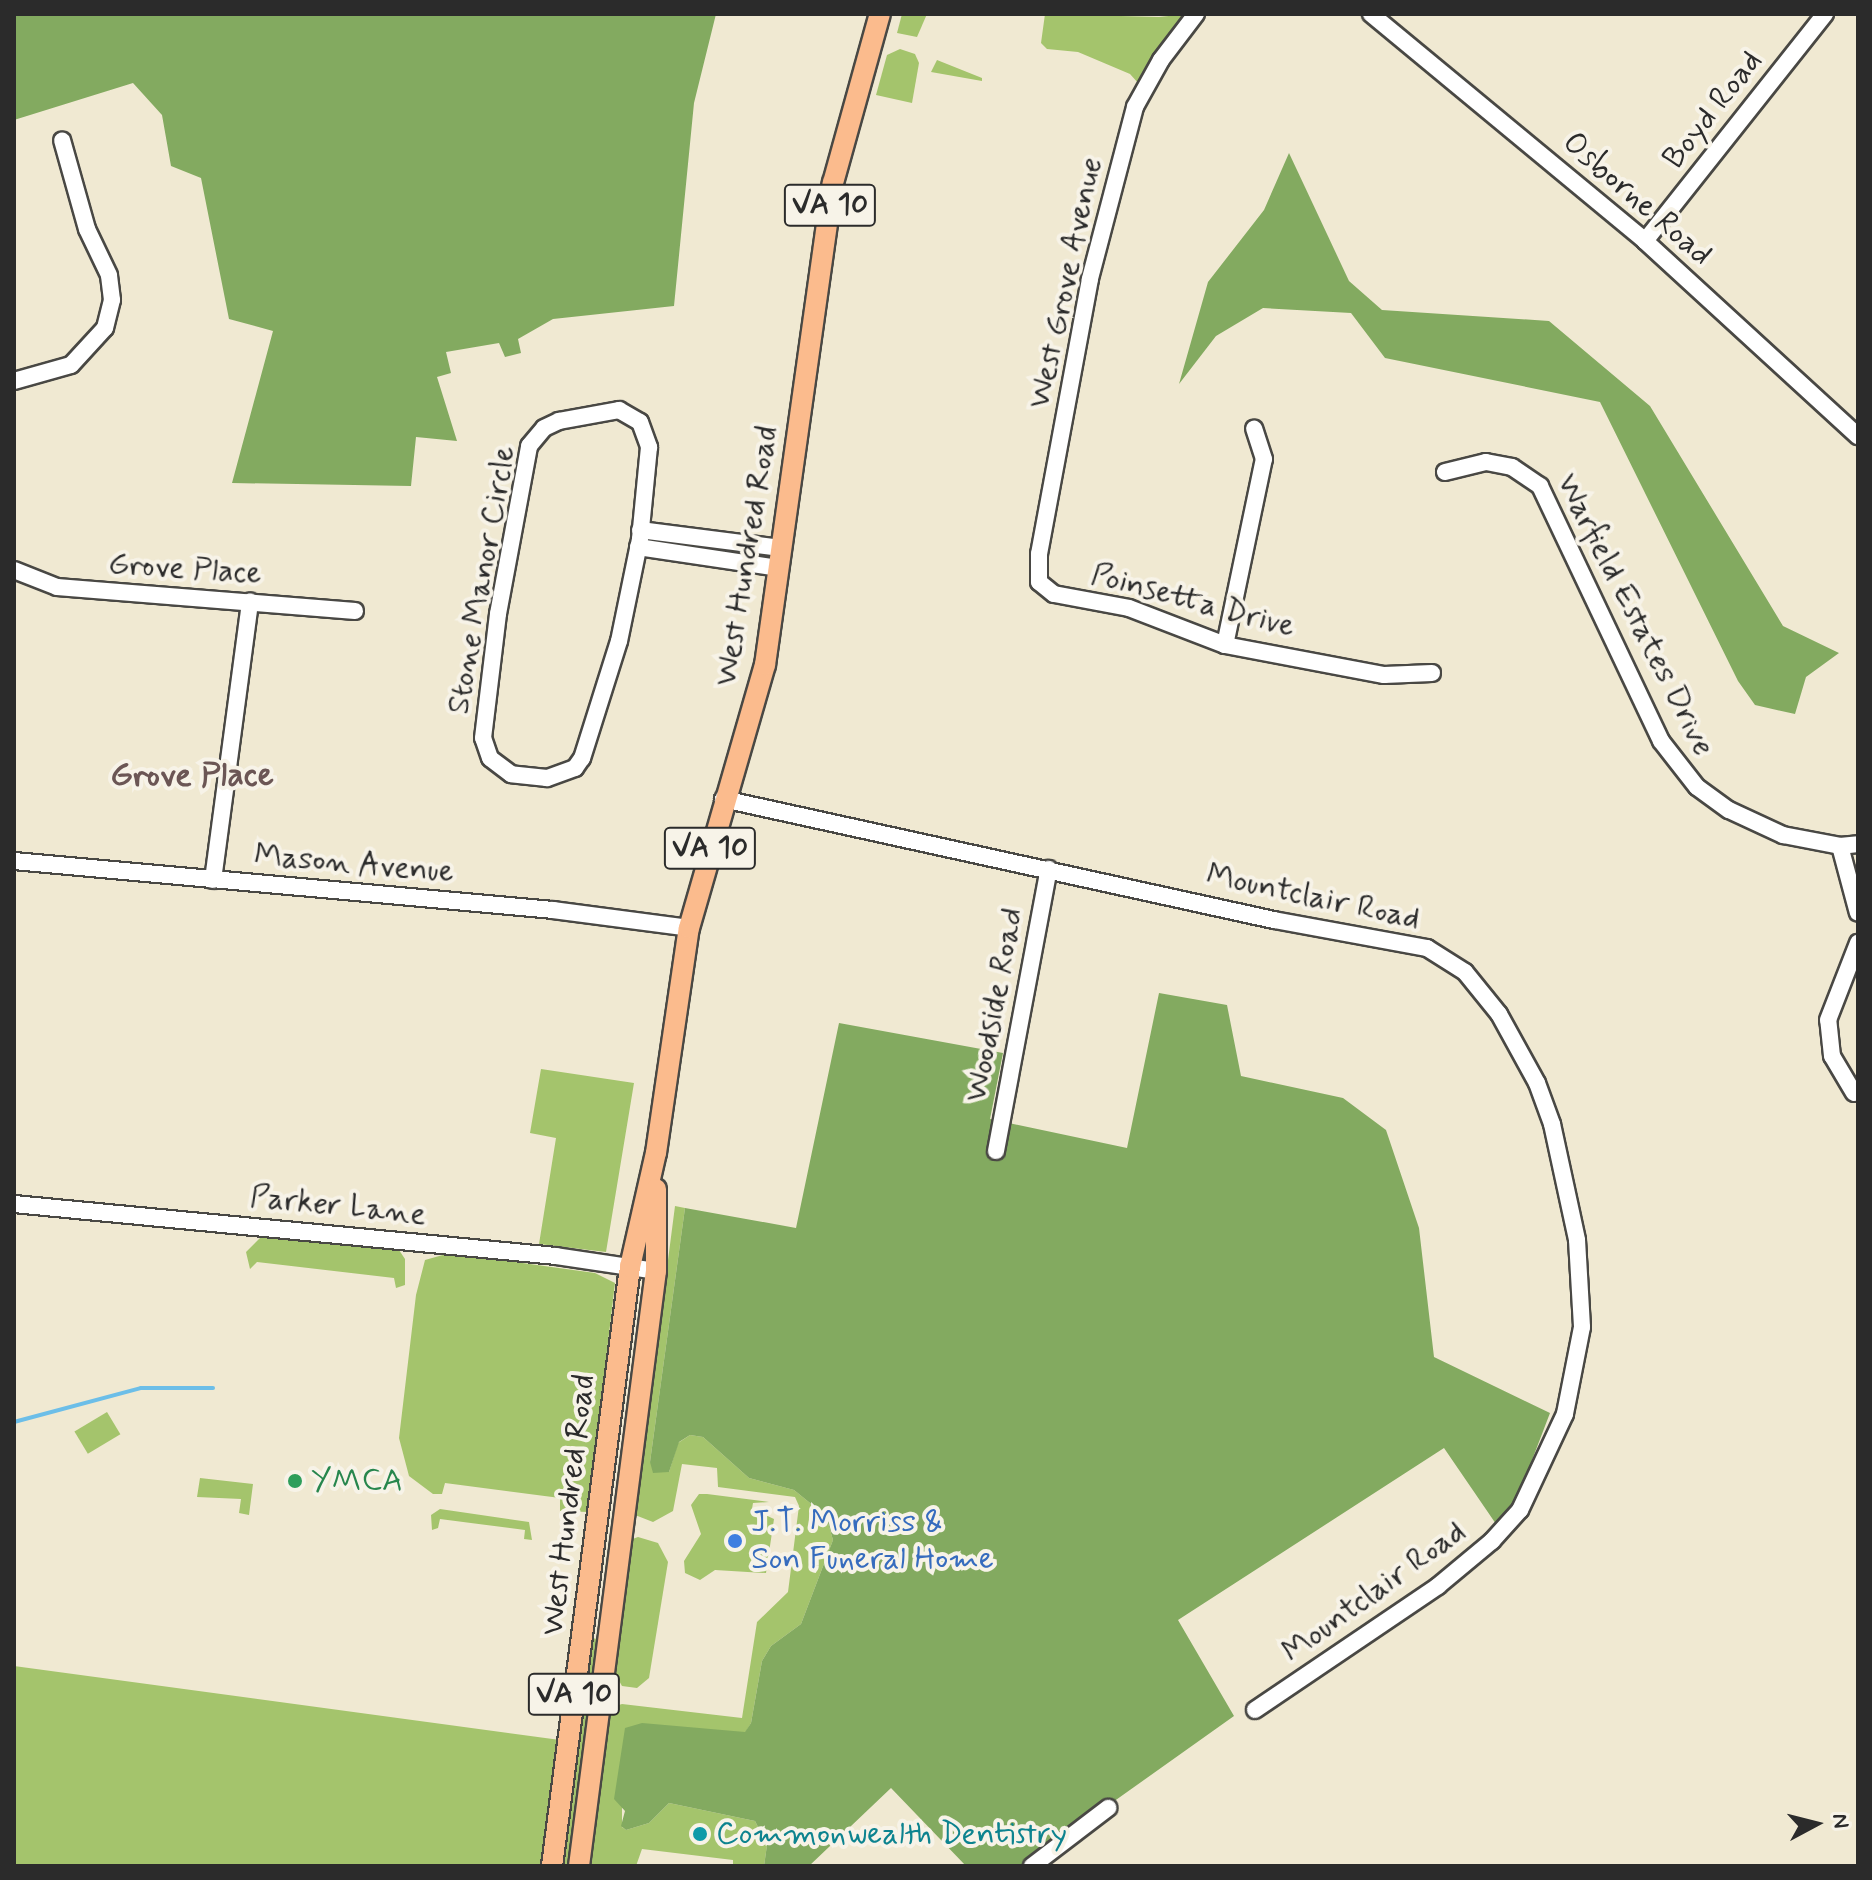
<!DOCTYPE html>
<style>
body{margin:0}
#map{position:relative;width:1872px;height:1880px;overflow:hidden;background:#f0e9d2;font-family:Mynerve,sans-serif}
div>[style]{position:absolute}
.green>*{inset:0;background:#a4c46c;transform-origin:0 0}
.forest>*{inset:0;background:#83aa60}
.stream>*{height:4px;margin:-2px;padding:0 2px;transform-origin:2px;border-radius:2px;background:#6cbee8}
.roads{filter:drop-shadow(2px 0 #494844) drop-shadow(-2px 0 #494844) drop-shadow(0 2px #494844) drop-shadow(0 -2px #494844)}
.minor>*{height:16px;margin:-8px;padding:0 8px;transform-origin:8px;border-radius:8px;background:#fff}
.major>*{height:20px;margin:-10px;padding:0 10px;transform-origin:10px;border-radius:10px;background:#fbbb8d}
.dots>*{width:22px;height:22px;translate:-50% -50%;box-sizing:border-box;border:4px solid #f7f3e8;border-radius:50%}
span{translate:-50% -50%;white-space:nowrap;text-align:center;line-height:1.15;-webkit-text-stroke:8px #f7f3e8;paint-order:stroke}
.shield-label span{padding:2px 6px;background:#f7f3e8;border:2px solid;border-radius:6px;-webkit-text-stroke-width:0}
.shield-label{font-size:30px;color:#2b2b2b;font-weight:700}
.street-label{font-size:32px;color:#2b2b2b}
.leisure-label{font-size:32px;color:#27864d}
.left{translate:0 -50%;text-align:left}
.shop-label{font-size:32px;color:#366cbe}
.culture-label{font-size:32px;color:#0d838f}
.neighbourhood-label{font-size:34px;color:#6b5655;font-weight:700}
.frame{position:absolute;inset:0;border:16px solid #2b2b2b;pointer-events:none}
.north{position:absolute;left:1776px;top:1784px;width:80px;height:80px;-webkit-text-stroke:6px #f7f3e8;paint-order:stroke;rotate:83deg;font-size:22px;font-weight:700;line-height:32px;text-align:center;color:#2b2b2b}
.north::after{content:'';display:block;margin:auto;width:28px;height:36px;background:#2b2b2b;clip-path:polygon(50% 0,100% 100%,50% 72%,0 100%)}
</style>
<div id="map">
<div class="green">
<div style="clip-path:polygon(902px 14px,927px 14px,917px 37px,897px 33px)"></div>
<div style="clip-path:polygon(1045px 14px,1159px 17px,1188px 14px,1139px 84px,1130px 74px,1078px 52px,1047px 49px,1041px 43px)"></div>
<div style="clip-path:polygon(900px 49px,915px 54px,919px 63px,912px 103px,876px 95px,887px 55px)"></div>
<div style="clip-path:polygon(937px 60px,982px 78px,982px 81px,931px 72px)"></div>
<div style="clip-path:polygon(541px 1069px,634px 1083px,606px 1252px,539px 1244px,556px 1138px,530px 1133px)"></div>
<div style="clip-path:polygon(675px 1206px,685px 1208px,650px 1462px,669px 1472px,678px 1443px,690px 1435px,703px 1437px,749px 1478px,794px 1490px,826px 1516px,833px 1540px,801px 1624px,771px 1646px,762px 1661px,751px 1723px,745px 1733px,622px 1807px,622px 1827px,626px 1830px,649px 1823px,669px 1803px,755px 1821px,767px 1845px,764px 1866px,733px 1866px,733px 1860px,642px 1849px,636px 1866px,589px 1866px,610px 1708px,622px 1704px,742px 1718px,757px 1622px,788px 1592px,799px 1506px,795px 1497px,718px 1487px,717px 1468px,682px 1464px,673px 1511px,653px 1522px,635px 1515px)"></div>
<div style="clip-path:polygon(262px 1236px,399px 1250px,405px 1259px,405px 1285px,396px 1288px,394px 1278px,257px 1262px,250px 1269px,246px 1252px)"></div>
<div style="clip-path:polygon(450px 1253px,595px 1273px,615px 1283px,588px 1512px,560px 1511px,560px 1498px,445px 1483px,442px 1494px,433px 1494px,409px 1476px,399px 1438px,416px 1295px,425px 1260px)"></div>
<div style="left:107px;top:1412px;width:26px;height:38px;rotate:59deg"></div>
<div style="clip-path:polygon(200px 1478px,253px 1484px,249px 1515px,239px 1513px,241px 1499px,197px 1497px)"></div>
<div style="clip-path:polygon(707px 1494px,769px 1502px,753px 1503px,752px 1509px,774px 1519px,766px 1573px,715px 1570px,700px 1580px,685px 1573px,684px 1561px,701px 1534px,691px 1505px,699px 1494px)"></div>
<div style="clip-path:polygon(440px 1509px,529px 1522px,532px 1540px,524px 1539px,525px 1530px,440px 1519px,438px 1528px,432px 1530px,431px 1515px)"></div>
<div style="clip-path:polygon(638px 1537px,658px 1543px,668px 1562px,649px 1678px,637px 1688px,622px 1686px,614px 1672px,630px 1540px)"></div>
<div style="clip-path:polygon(592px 1638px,597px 1639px,598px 1659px,573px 1866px,562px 1866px)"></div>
<div style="clip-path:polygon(14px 1666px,560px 1740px,544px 1866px,14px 1866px)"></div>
</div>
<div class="forest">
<div style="clip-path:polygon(14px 14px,716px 14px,694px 103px,674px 306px,553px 319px,518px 339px,521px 353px,505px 357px,499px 343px,446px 352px,451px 373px,437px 377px,457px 441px,416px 437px,411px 486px,232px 483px,273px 331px,229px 319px,201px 178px,171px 166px,162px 115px,133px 83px,14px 120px)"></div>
<div style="clip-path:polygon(1289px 153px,1349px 281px,1382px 310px,1549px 321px,1650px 406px,1783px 626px,1839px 653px,1806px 677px,1795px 714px,1755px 705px,1738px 681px,1600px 402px,1385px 358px,1351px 313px,1263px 308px,1216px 336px,1179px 384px,1208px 282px,1264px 210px)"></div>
<div style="clip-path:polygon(1159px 993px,1227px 1005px,1241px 1076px,1343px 1098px,1386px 1130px,1419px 1228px,1434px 1357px,1550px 1413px,1516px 1502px,1496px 1524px,1444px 1448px,1178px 1620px,1234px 1716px,1023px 1866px,966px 1866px,891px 1788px,809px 1866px,764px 1866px,767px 1845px,755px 1821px,669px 1803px,649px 1823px,626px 1830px,621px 1826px,625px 1811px,614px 1799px,625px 1728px,642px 1723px,745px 1732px,751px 1723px,762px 1661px,771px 1646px,801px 1624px,833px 1540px,826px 1516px,794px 1490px,749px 1478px,703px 1437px,690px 1435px,679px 1442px,669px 1472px,653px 1473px,650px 1462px,685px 1208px,796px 1228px,839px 1023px,1003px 1053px,990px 1119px,1127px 1148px)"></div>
</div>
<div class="stream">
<div style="left:14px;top:1422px;width:131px;rotate:-15deg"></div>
<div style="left:141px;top:1388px;width:72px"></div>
</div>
<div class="roads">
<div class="minor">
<div style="left:1196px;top:14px;width:58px;rotate:127.3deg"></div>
<div style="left:1161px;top:60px;width:54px;rotate:119deg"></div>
<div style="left:1135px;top:107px;width:178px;rotate:104.7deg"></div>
<div style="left:1090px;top:279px;width:280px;rotate:100.5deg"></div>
<div style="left:1039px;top:554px;width:28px;rotate:90deg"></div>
<div style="left:1039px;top:582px;width:19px;rotate:39deg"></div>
<div style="left:1054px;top:594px;width:76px;rotate:10.6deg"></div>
<div style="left:1129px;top:608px;width:103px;rotate:21.1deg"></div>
<div style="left:1225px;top:645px;width:162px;rotate:10.7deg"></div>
<div style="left:1384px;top:675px;width:48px;rotate:-2.4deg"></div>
<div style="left:1371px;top:14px;width:356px;rotate:39.6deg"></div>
<div style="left:1645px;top:241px;width:289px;rotate:42.5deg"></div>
<div style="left:1645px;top:241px;width:290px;rotate:-51.6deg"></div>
<div style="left:14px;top:381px;width:59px;rotate:-15.7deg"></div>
<div style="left:71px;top:365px;width:50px;rotate:-47.4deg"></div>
<div style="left:105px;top:328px;width:29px;rotate:-76deg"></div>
<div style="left:112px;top:300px;width:25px;rotate:-97deg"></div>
<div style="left:109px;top:275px;width:51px;rotate:-115.6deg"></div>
<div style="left:87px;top:229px;width:92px;rotate:-105.7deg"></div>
<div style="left:619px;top:410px;width:24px;rotate:30deg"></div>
<div style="left:640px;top:422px;width:27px;rotate:70deg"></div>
<div style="left:649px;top:447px;width:92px;rotate:95.6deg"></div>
<div style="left:640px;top:539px;width:104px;rotate:101.6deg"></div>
<div style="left:619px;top:641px;width:123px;rotate:107.5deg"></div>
<div style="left:582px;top:758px;width:12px;rotate:125deg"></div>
<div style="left:575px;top:768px;width:30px;rotate:160deg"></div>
<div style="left:547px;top:778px;width:36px;rotate:-174deg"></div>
<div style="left:511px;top:774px;width:26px;rotate:-143deg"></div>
<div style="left:490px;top:758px;width:21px;rotate:-109deg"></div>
<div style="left:483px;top:738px;width:125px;rotate:-83.1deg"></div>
<div style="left:498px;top:614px;width:171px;rotate:-79.5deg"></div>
<div style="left:529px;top:446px;width:23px;rotate:-50deg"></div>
<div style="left:544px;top:428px;width:17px;rotate:-25deg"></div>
<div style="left:559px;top:421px;width:61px;rotate:-10.4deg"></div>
<div style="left:1445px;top:472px;width:42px;rotate:-13.7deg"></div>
<div style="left:1486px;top:462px;width:26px;rotate:11deg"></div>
<div style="left:1512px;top:467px;width:34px;rotate:34deg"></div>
<div style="left:1540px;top:486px;width:282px;rotate:64.6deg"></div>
<div style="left:1661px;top:741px;width:58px;rotate:52deg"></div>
<div style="left:1697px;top:787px;width:39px;rotate:36deg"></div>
<div style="left:1729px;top:810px;width:60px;rotate:24.8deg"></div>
<div style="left:1783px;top:835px;width:58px;rotate:10.9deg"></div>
<div style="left:1840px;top:846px;width:18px;rotate:-6deg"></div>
<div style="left:640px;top:530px;width:142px;rotate:7.3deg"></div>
<div style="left:638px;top:547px;width:143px;rotate:8.5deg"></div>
<div style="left:14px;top:570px;width:46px;rotate:21.6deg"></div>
<div style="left:57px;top:587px;width:299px;rotate:4.6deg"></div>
<div style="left:1225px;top:645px;width:190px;rotate:-78.2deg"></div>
<div style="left:1264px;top:459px;width:32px;rotate:-108deg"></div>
<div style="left:723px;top:799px;width:564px;rotate:12.39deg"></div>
<div style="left:1274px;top:920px;width:156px;rotate:10.4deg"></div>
<div style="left:1427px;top:948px;width:45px;rotate:32.3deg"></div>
<div style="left:1465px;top:972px;width:54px;rotate:51deg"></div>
<div style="left:1499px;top:1014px;width:79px;rotate:61.2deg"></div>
<div style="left:1537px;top:1083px;width:44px;rotate:69.9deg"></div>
<div style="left:1552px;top:1124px;width:119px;rotate:77.8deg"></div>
<div style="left:1577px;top:1240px;width:87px;rotate:86.7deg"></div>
<div style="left:1582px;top:1327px;width:89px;rotate:101.1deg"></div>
<div style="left:1565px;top:1414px;width:106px;rotate:115.1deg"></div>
<div style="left:1520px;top:1510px;width:42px;rotate:132.1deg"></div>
<div style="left:1492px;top:1541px;width:70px;rotate:140.2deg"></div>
<div style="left:1438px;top:1586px;width:221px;rotate:145.9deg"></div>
<div style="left:1840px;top:846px;width:69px;rotate:75deg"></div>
<div style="left:14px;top:861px;width:541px;rotate:5.19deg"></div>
<div style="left:553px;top:910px;width:137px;rotate:7.5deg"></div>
<div style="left:213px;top:880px;width:281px;rotate:-82.4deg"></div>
<div style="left:1854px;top:1093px;width:43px;rotate:-120.7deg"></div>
<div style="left:1832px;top:1056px;width:36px;rotate:-96deg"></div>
<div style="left:1828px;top:1020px;width:83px;rotate:-68.7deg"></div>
<div style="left:996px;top:1151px;width:287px;rotate:-79.4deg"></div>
<div style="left:14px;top:1204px;width:544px;rotate:5.48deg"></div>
<div style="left:556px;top:1256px;width:101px;rotate:8.5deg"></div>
<div style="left:1032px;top:1866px;width:96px;rotate:-37.3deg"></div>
</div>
<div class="major">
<div style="left:552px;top:1866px;width:604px;rotate:-82.58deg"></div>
<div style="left:630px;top:1267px;width:117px;rotate:-77.2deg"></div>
<div style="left:656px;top:1153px;width:227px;rotate:-81.7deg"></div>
<div style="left:689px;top:928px;width:274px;rotate:-73.9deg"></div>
<div style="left:765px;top:665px;width:487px;rotate:-82deg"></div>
<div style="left:833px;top:183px;width:175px;rotate:-74.5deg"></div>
<div style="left:579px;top:1866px;width:600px;rotate:-82.63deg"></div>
<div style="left:656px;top:1271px;width:82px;rotate:-90deg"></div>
</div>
</div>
<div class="dots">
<div style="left:295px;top:1481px;background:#2e9e5b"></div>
<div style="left:735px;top:1541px;background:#3f7fe0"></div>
<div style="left:700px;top:1834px;background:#0f9aa8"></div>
</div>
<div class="shield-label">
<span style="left:830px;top:205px">VA 10</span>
<span style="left:710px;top:848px">VA 10</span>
<span style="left:574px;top:1694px">VA 10</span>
</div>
<div class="street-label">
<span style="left:1713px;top:110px;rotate:-52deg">Boyd Road</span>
<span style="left:1637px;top:199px;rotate:41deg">Osborne Road</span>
<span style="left:1066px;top:283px;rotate:-78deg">West Grove Avenue</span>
<span style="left:747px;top:556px;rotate:-81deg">West Hundred Road</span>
<span style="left:185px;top:569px;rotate:4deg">Grove Place</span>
<span style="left:482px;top:580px;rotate:-80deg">Stone Manor Circle</span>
<span style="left:1193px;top:601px;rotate:15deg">Poinsetta Drive</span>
<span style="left:1635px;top:615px;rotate:63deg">Warfield Estates Drive</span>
<span style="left:354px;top:864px;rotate:5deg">Mason Avenue</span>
<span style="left:1313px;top:897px;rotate:12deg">Mountclair Road</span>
<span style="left:995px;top:1005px;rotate:-79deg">Woodside Road</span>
<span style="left:338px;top:1206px;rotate:6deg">Parker Lane</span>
<span style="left:569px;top:1505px;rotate:-83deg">West Hundred Road</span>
<span style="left:1374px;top:1592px;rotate:-36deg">Mountclair Road</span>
</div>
<div class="leisure-label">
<span class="left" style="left:311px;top:1481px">YMCA</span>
</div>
<div class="shop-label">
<span class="left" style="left:751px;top:1541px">J.T. Morriss &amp;<br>Son Funeral Home</span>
</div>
<div class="culture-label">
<span class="left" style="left:716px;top:1834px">Commonwealth Dentistry</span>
</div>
<div class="neighbourhood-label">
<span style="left:192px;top:776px">Grove Place</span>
</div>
<div class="frame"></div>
<div class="north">N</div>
</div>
